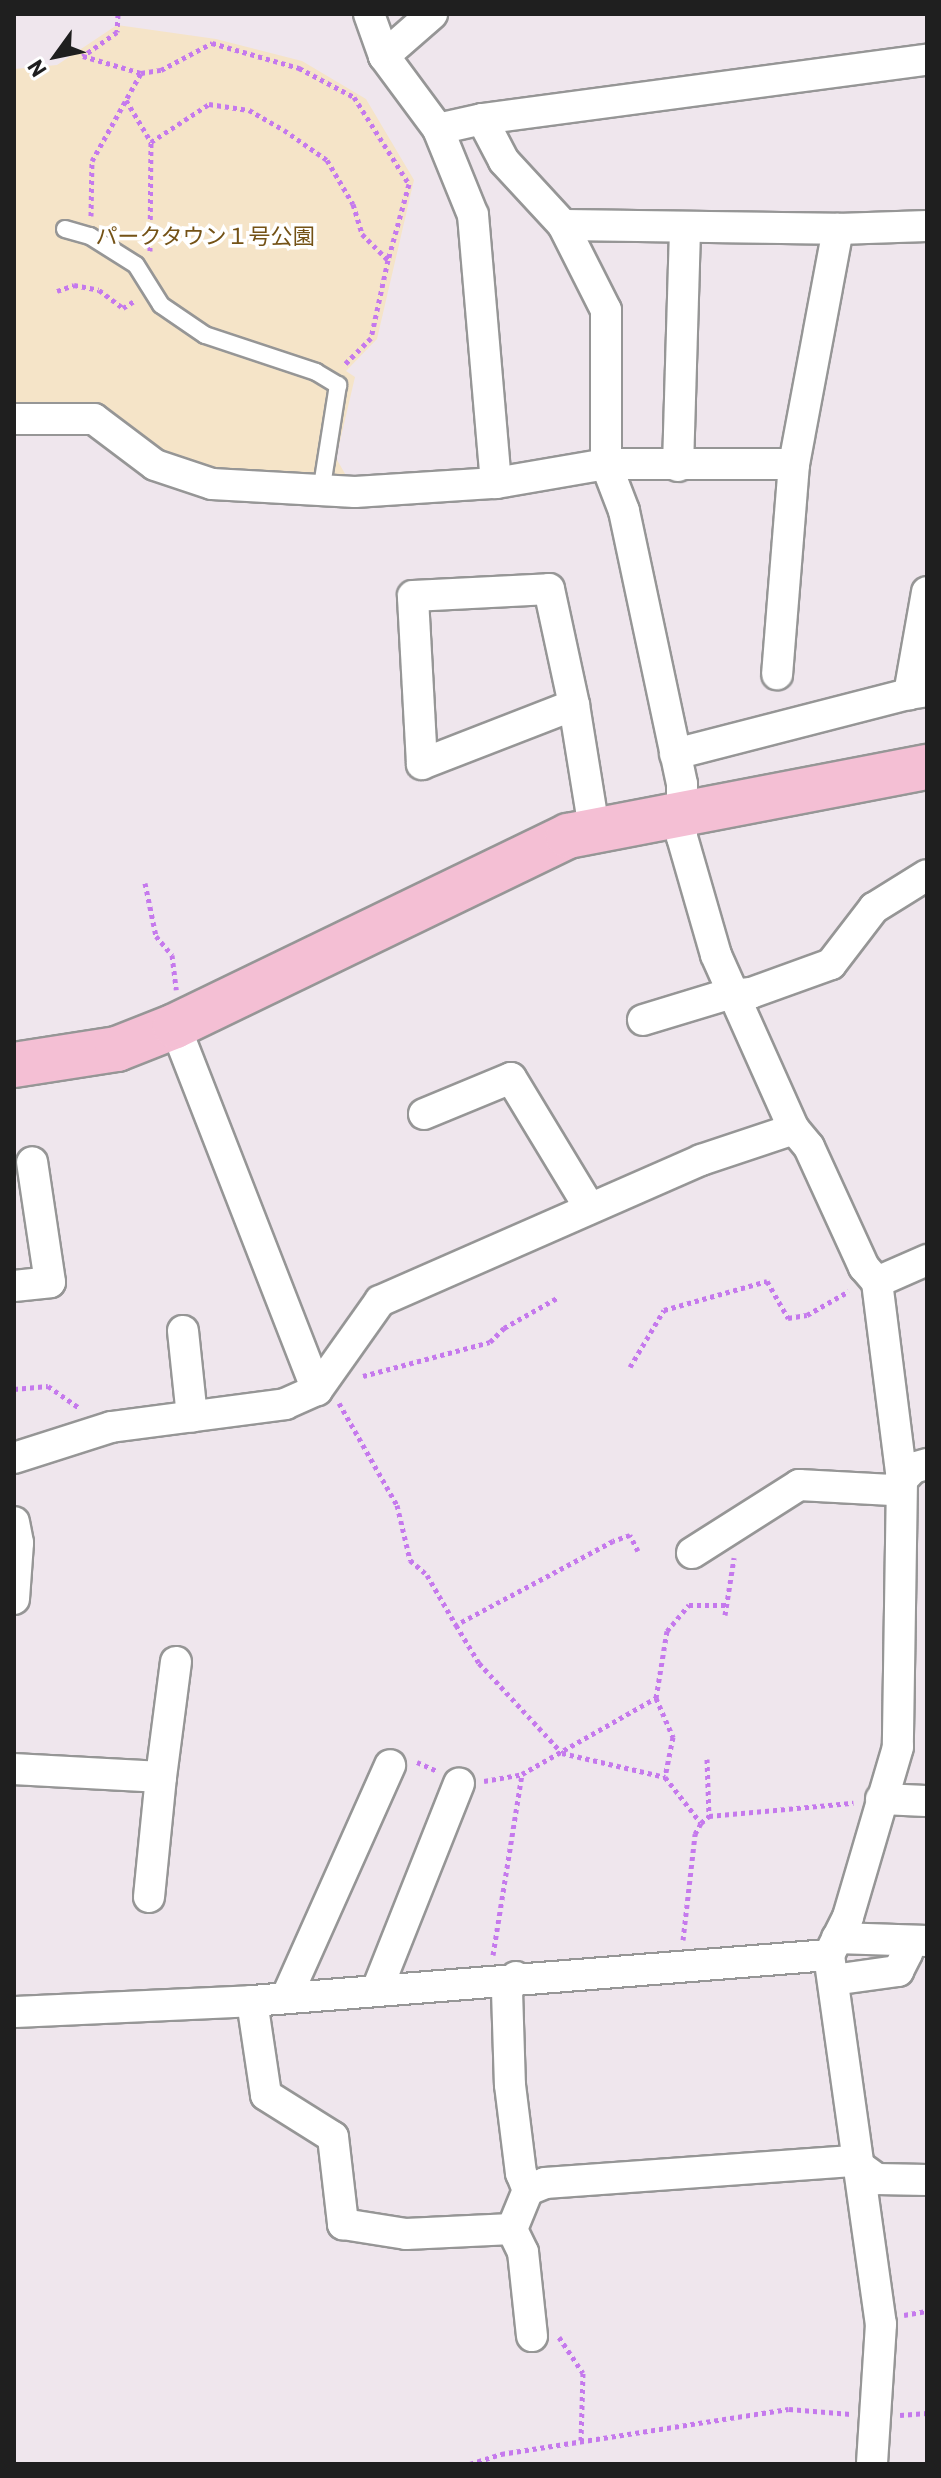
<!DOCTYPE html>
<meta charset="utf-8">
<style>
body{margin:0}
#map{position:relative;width:941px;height:2478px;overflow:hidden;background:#efe6ed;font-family:Barlow,"Noto Sans JP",sans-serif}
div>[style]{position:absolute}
.park>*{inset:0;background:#f5e4c8}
.path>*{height:5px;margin-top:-2.5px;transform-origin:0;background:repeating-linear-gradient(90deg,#c579ed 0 4px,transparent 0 8px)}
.roads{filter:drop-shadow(2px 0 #969696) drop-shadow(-2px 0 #969696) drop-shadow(0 2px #969696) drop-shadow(0 -2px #969696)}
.lane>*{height:16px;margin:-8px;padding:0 8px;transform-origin:8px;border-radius:8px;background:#fff}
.street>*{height:30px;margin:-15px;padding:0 15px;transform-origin:15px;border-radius:15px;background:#fff}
.secondary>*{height:44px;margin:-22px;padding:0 22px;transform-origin:22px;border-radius:22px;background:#f4bfd4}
span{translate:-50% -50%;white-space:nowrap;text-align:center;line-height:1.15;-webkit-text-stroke:7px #fff;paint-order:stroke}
.park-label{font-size:22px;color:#745216}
.frame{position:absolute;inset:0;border:16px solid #1f1f1f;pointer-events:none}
.north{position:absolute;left:16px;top:16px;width:80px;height:80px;-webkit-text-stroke:6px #fff;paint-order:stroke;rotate:237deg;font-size:22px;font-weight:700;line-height:32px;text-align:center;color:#1f1f1f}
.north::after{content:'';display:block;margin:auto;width:28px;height:36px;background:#1f1f1f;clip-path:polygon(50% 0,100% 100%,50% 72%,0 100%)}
</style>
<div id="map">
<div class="park">
<div style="clip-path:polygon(117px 25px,216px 39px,302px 61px,366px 99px,414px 180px,377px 339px,346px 371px,355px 377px,336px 458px,348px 479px,215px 469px,161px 454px,111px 412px,14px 404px,14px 69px,57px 65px)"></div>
</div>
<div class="path">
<div style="left:118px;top:14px;width:18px;rotate:93deg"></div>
<div style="left:117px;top:32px;width:42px;rotate:144.8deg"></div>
<div style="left:83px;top:56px;width:60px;rotate:16.3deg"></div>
<div style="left:141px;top:73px;width:20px;rotate:-9deg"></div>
<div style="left:161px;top:70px;width:58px;rotate:-27.9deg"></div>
<div style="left:212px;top:43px;width:91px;rotate:16deg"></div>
<div style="left:299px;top:68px;width:62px;rotate:27.8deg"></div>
<div style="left:354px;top:97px;width:103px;rotate:57.7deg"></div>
<div style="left:409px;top:184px;width:79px;rotate:105.4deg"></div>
<div style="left:126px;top:100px;width:49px;rotate:59.2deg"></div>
<div style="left:91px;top:216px;width:55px;rotate:-89deg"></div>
<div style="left:92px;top:161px;width:101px;rotate:-60.9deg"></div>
<div style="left:150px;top:251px;width:109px;rotate:-89.5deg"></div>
<div style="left:151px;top:142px;width:69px;rotate:-33.2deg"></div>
<div style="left:209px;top:104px;width:40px;rotate:8.5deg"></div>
<div style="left:249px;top:110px;width:40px;rotate:29.7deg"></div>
<div style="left:284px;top:130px;width:52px;rotate:34.9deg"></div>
<div style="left:327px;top:160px;width:51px;rotate:59.4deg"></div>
<div style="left:353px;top:204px;width:31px;rotate:73deg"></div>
<div style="left:362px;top:234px;width:37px;rotate:45deg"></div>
<div style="left:388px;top:260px;width:80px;rotate:102.3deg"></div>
<div style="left:371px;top:338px;width:38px;rotate:135deg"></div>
<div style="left:57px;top:291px;width:18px;rotate:-19deg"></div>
<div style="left:74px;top:285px;width:25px;rotate:11deg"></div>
<div style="left:99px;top:290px;width:30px;rotate:37deg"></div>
<div style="left:123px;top:308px;width:13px;rotate:-32deg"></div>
<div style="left:145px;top:883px;width:54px;rotate:78.3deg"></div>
<div style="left:156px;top:936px;width:25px;rotate:50deg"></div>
<div style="left:172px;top:955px;width:35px;rotate:83deg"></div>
<div style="left:630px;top:1367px;width:66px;rotate:-59.2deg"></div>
<div style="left:664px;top:1310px;width:107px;rotate:-15.7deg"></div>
<div style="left:767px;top:1281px;width:43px;rotate:60.4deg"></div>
<div style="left:788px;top:1318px;width:19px;rotate:-9deg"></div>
<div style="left:807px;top:1315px;width:48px;rotate:-29.7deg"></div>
<div style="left:363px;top:1376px;width:131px;rotate:-15deg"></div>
<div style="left:490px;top:1342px;width:20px;rotate:-45deg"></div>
<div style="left:504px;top:1328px;width:61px;rotate:-29.5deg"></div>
<div style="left:14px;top:1389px;width:34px;rotate:-5deg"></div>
<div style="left:48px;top:1386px;width:39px;rotate:35deg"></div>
<div style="left:339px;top:1403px;width:117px;rotate:60.4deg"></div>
<div style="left:397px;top:1505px;width:57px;rotate:76.7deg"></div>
<div style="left:410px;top:1560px;width:23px;rotate:41deg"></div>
<div style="left:427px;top:1575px;width:58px;rotate:59.9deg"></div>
<div style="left:638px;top:1551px;width:18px;rotate:-117deg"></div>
<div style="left:630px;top:1535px;width:18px;rotate:161deg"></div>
<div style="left:613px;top:1541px;width:178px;rotate:151.9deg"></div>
<div style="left:456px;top:1625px;width:44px;rotate:58.8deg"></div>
<div style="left:479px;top:1663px;width:122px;rotate:47.3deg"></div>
<div style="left:562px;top:1753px;width:106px;rotate:13.1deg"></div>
<div style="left:725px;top:1615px;width:58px;rotate:-81deg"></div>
<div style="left:656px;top:1698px;width:43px;rotate:66.4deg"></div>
<div style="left:673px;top:1737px;width:41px;rotate:101.3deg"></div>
<div style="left:665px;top:1777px;width:58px;rotate:52deg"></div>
<div style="left:701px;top:1823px;width:11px;rotate:-41deg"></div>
<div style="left:709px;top:1816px;width:145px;rotate:-5.2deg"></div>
<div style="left:707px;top:1759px;width:57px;rotate:88deg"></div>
<div style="left:417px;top:1762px;width:22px;rotate:24deg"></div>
<div style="left:484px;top:1781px;width:39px;rotate:-10deg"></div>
<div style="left:522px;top:1774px;width:154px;rotate:-29.6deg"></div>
<div style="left:656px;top:1698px;width:68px;rotate:-80.7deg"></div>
<div style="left:667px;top:1631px;width:34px;rotate:-50deg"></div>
<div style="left:689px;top:1605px;width:39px"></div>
<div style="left:683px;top:1940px;width:107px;rotate:-83.5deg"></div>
<div style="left:695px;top:1834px;width:13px;rotate:-61deg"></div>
<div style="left:493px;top:1955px;width:183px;rotate:-80.9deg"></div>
<div style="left:904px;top:2315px;width:23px;rotate:-10deg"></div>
<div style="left:559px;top:2337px;width:43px;rotate:56.3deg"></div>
<div style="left:583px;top:2373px;width:67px;rotate:91.7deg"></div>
<div style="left:900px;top:2415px;width:27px;rotate:-4deg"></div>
<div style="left:470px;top:2464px;width:33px;rotate:-18deg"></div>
<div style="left:501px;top:2454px;width:291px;rotate:-8.9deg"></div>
<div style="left:789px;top:2409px;width:62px;rotate:4.6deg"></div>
</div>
<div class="roads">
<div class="lane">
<div style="left:65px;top:229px;width:26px;rotate:16deg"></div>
<div style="left:90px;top:236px;width:54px;rotate:32.2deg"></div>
<div style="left:136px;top:265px;width:47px;rotate:58deg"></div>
<div style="left:161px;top:305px;width:53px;rotate:34.3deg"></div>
<div style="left:205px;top:335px;width:117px;rotate:18.4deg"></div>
<div style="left:316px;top:372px;width:26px;rotate:31deg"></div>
<div style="left:338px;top:385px;width:108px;rotate:99deg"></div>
</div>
<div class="street">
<div style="left:369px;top:14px;width:45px;rotate:70.3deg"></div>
<div style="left:384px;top:56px;width:91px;rotate:53.5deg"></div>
<div style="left:438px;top:129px;width:93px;rotate:67.9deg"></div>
<div style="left:473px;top:215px;width:269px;rotate:85.1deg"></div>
<div style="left:384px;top:56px;width:64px;rotate:-41.2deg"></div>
<div style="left:482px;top:119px;width:449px;rotate:-7.6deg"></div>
<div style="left:438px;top:129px;width:45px;rotate:-12.8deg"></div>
<div style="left:482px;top:119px;width:47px;rotate:62.4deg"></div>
<div style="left:504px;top:161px;width:87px;rotate:47.3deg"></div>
<div style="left:563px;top:225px;width:275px;rotate:0.8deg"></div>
<div style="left:838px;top:229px;width:239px;rotate:100.6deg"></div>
<div style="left:563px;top:225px;width:95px;rotate:63.2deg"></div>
<div style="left:606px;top:310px;width:154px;rotate:90deg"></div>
<div style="left:606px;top:464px;width:188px"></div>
<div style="left:794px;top:464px;width:211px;rotate:94.6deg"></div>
<div style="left:838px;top:229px;width:89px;rotate:-1.9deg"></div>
<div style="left:14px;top:419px;width:80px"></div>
<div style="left:94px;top:419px;width:76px;rotate:37deg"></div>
<div style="left:155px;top:465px;width:60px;rotate:18.4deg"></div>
<div style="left:212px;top:484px;width:143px;rotate:3.2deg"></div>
<div style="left:355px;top:492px;width:141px;rotate:-3.7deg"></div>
<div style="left:496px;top:483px;width:112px;rotate:-9.8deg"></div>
<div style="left:606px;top:464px;width:50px;rotate:69deg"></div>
<div style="left:624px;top:511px;width:279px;rotate:78deg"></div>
<div style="left:682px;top:784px;width:53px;rotate:90deg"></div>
<div style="left:682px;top:837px;width:123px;rotate:73.9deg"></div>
<div style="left:716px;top:955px;width:191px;rotate:65.9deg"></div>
<div style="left:794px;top:1129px;width:23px;rotate:50deg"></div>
<div style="left:809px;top:1147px;width:132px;rotate:65.4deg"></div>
<div style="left:864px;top:1267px;width:20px;rotate:49deg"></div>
<div style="left:877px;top:1282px;width:200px;rotate:82.8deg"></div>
<div style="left:902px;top:1480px;width:267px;rotate:90.9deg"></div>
<div style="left:898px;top:1747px;width:177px;rotate:106.4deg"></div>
<div style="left:848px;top:1917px;width:42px;rotate:116.6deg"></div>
<div style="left:829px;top:1955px;width:373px;rotate:82deg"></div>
<div style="left:881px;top:2324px;width:140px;rotate:93.7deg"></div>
<div style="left:678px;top:466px;width:239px;rotate:-88.3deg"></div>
<div style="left:927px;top:592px;width:104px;rotate:100deg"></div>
<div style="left:909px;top:694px;width:18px;rotate:-9deg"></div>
<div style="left:574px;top:705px;width:163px;rotate:158.8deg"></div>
<div style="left:422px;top:764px;width:168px;rotate:-93.1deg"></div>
<div style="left:413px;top:596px;width:136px;rotate:-2.9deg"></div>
<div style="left:549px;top:589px;width:119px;rotate:77.8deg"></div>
<div style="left:574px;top:705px;width:125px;rotate:80.8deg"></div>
<div style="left:675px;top:754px;width:242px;rotate:-14.4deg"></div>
<div style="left:643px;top:1020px;width:83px;rotate:-16.9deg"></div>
<div style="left:722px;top:996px;width:29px;rotate:-6deg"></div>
<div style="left:751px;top:993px;width:85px;rotate:-19.9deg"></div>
<div style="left:831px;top:964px;width:71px;rotate:-52.5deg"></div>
<div style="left:874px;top:908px;width:62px;rotate:-31.9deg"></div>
<div style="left:175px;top:1026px;width:391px;rotate:68.7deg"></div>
<div style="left:424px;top:1114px;width:94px;rotate:-22.5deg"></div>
<div style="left:511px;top:1078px;width:151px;rotate:58.8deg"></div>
<div style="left:877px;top:1282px;width:55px;rotate:-23.7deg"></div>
<div style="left:14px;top:1286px;width:36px;rotate:-6deg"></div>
<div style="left:50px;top:1282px;width:121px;rotate:-98.5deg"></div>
<div style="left:183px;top:1331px;width:86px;rotate:84deg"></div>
<div style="left:14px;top:1458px;width:102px;rotate:-17.7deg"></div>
<div style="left:111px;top:1427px;width:176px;rotate:-7.5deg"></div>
<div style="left:285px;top:1404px;width:35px;rotate:-24deg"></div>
<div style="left:317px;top:1390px;width:109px;rotate:-54.7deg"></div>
<div style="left:380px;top:1301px;width:351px;rotate:-23.7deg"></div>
<div style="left:701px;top:1160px;width:98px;rotate:-18.4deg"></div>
<div style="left:14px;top:1522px;width:21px;rotate:79deg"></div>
<div style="left:18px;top:1543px;width:56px;rotate:94.1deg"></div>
<div style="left:692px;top:1553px;width:127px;rotate:-32.4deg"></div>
<div style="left:799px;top:1485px;width:93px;rotate:3.1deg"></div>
<div style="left:892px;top:1490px;width:30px;rotate:-46deg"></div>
<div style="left:913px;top:1468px;width:15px;rotate:-16deg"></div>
<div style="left:14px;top:1769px;width:147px;rotate:3.1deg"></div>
<div style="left:161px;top:1777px;width:116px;rotate:-82.6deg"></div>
<div style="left:881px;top:1799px;width:46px;rotate:2.5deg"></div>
<div style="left:149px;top:1897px;width:121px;rotate:-84.3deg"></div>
<div style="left:837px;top:1938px;width:90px;rotate:1.9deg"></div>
<div style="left:516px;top:1977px;width:17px;rotate:123deg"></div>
<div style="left:507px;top:1991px;width:94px;rotate:88.2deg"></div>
<div style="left:510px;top:2085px;width:89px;rotate:82.9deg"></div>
<div style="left:521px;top:2173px;width:18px;rotate:68deg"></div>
<div style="left:833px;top:1980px;width:66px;rotate:-7.9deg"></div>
<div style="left:898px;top:1971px;width:20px;rotate:-63deg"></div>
<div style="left:907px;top:1953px;width:11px;rotate:-100deg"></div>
<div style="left:378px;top:1987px;width:219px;rotate:-68.3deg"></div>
<div style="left:286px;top:1998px;width:255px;rotate:-65.9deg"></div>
<div style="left:252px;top:2001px;width:95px;rotate:81.5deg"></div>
<div style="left:266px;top:2095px;width:79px;rotate:32.1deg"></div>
<div style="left:333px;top:2137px;width:88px;rotate:83.4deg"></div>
<div style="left:343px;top:2224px;width:64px;rotate:9deg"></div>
<div style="left:406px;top:2234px;width:106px;rotate:-2.7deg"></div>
<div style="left:14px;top:2012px;width:238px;rotate:-2.6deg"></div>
<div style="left:252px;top:2001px;width:579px;rotate:-4.56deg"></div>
<div style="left:532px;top:2336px;width:84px;rotate:-96.1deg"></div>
<div style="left:523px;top:2252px;width:25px;rotate:-116deg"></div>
<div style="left:512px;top:2229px;width:42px;rotate:-67.7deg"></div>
<div style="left:528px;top:2190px;width:18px;rotate:-22deg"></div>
<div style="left:545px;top:2183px;width:308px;rotate:-4.1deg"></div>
<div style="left:852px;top:2161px;width:31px;rotate:36deg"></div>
<div style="left:877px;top:2179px;width:50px;rotate:1.1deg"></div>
</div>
<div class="secondary">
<div style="left:14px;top:1065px;width:104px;rotate:-8.8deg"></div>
<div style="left:117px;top:1049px;width:62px;rotate:-21.6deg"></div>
<div style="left:175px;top:1026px;width:437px;rotate:-25.8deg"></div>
<div style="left:568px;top:836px;width:366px;rotate:-10.9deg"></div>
</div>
</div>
<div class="park-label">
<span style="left:205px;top:236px">パークタウン１号公園</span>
</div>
<div class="frame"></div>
<div class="north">N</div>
</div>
